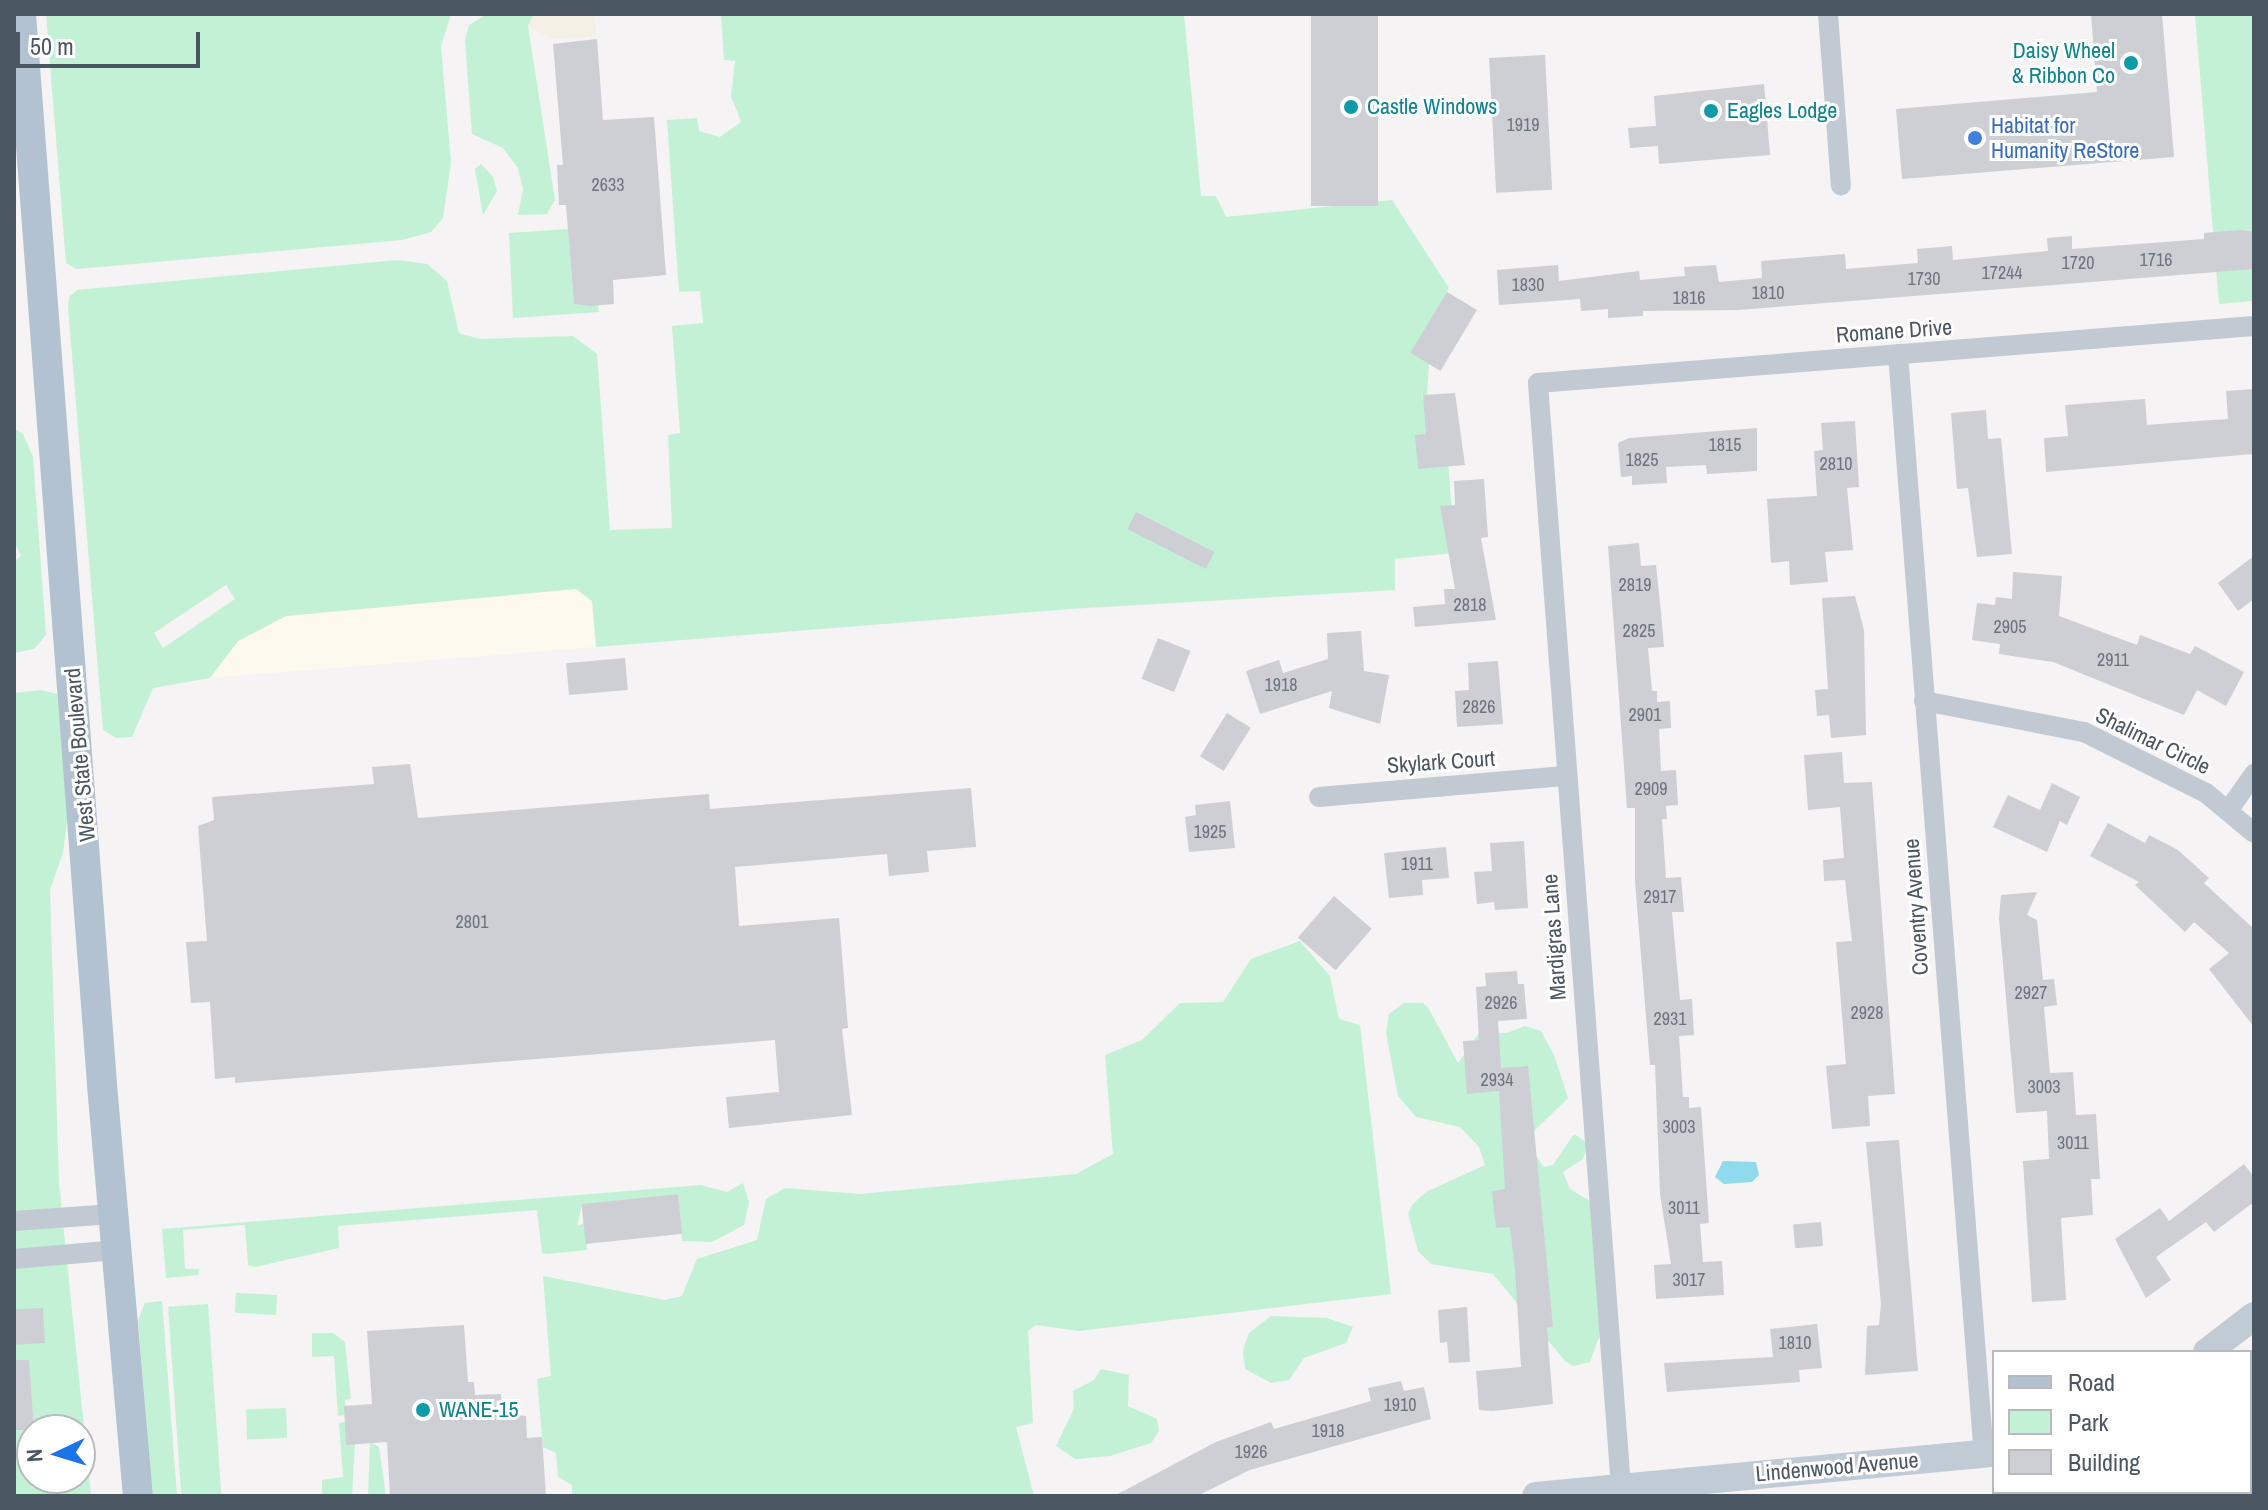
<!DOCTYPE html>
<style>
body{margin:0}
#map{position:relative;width:2268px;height:1510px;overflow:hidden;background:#f5f3f3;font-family:"Archivo Narrow",sans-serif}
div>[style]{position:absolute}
.commercial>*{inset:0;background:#fdf9ef}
.green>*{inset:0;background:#c3f1d5;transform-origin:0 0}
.sand>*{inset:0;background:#f5f0e5}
.water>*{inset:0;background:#90daee}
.building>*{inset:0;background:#cdcfd5;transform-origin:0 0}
.street>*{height:20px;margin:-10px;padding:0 10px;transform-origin:10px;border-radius:10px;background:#c1cad2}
.secondary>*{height:28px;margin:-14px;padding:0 14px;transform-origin:14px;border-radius:14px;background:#c1cbd6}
.primary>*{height:30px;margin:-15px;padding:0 15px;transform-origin:15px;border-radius:15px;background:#b3c2d1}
.dots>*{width:22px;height:22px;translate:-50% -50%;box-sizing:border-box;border:4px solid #fff;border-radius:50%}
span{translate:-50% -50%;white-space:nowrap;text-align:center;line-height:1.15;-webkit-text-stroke:6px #fff;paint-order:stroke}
.number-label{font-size:18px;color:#6b747e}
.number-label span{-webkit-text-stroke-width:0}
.culture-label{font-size:22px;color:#0d838f}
.right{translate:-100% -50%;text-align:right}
.left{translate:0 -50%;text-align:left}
.shop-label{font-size:22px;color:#366cbe}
.street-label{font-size:22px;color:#4a5661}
.frame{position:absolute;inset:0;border:16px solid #4a5661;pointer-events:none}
.legend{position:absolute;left:1992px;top:1350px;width:260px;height:144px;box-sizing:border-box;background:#fff;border:2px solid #b7bbc0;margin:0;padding:10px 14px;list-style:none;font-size:24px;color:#4a5661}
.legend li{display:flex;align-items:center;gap:16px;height:40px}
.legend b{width:40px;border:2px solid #b7bbc0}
.north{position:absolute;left:16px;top:1414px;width:80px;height:80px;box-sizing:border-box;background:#fff;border:2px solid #b7bbc0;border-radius:50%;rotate:266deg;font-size:22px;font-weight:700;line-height:32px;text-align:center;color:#4a5661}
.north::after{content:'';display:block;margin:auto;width:28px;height:36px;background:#1a73e8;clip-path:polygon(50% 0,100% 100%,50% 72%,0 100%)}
.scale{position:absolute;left:16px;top:32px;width:184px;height:36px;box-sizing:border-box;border:4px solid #4a5661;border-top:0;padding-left:10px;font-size:24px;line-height:28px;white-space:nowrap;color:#4a5661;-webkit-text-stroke:6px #fff;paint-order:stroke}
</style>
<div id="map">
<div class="commercial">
<i style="clip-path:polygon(576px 589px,592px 601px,596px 647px,210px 678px,238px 641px,286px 616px)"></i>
</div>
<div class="green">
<i style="clip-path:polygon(46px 14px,451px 14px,441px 46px,451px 163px,443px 218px,431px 232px,402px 240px,77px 269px,66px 263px)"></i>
<i style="clip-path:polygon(487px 14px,534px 14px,528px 26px,555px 200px,547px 214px,518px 215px,523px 189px,518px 168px,503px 148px,472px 134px,465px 40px,469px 25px)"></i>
<i style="clip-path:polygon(evenodd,1184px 14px,1201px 196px,1216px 196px,1226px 217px,1392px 200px,1449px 288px,1414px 353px,1429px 363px,1427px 395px,1422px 396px,1448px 462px,1455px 553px,1395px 559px,1395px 590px,1070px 609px,596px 647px,592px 601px,576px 589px,286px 616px,238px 641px,210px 678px,153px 688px,132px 737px,116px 738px,103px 730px,68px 307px,69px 297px,77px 290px,398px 260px,427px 264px,447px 281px,459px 333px,480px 339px,573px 336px,597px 354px,610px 530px,672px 528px,668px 435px,680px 433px,672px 326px,703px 323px,700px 291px,679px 292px,667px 120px,697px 118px,699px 131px,720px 137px,741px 122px,731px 96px,735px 61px,724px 60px,721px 15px,1184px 14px,226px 585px,235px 599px,163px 648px,154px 633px,226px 585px)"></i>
<i style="clip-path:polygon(2195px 14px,2254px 14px,2254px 301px,2219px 304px)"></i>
<i style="clip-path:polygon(481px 164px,493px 177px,497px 191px,483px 215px,475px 169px)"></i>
<i style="clip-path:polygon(568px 229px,574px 304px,598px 305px,599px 312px,513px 318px,509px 233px)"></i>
<i style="clip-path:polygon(14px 428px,23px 434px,33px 457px,46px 635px,34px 649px,14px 653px,14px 562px,21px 556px,14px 542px)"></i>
<i style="clip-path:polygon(evenodd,41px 690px,57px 694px,68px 813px,63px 853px,50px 890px,59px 1183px,91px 1496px,14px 1496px,14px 693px,41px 690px,32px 1430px,80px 1430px,80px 1478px,32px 1478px,32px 1430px)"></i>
<i style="clip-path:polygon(1300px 941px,1330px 976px,1339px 1019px,1360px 1025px,1391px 1294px,1079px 1331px,1036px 1325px,1028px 1331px,1033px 1423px,1016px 1427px,1034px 1496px,572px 1496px,572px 1485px,558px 1477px,556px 1453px,543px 1447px,537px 1379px,551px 1376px,543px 1276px,665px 1300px,682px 1296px,697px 1259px,757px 1240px,766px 1199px,785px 1188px,860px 1194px,1076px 1174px,1113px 1154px,1105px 1055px,1142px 1040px,1180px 1003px,1223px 1002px,1251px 959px)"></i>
<i style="clip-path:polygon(1404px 1003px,1423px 1003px,1429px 1009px,1458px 1063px,1479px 1033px,1507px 1033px,1525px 1026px,1541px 1031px,1554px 1055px,1568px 1098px,1530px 1135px,1533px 1152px,1544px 1167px,1553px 1165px,1574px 1134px,1588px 1143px,1583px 1159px,1563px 1172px,1570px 1189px,1593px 1203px,1603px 1326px,1590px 1362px,1573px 1366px,1565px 1361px,1493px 1274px,1431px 1264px,1418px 1251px,1408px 1214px,1412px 1205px,1426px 1192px,1485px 1165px,1479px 1147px,1460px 1127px,1416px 1117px,1398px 1096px,1386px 1033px,1389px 1014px)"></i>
<i style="clip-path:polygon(743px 1183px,749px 1202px,744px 1225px,712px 1242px,682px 1241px,678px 1194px,582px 1205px,577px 1226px,584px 1223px,587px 1250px,547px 1254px,542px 1253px,537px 1210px,338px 1226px,339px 1248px,255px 1267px,248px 1265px,245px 1225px,183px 1230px,185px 1269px,199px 1269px,198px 1275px,166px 1278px,162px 1229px,701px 1185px,727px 1192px)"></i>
<i style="left:277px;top:1295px;width:20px;height:41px;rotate:93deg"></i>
<i style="clip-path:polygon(162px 1301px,177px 1496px,153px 1496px,138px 1320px,145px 1303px)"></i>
<i style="left:208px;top:1304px;width:193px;height:40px;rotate:86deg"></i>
<i style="clip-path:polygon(1271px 1316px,1327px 1318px,1353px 1327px,1346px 1343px,1304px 1358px,1289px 1380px,1271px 1383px,1245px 1369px,1243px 1350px,1249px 1333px)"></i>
<i style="clip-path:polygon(312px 1333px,333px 1333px,345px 1342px,351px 1399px,345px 1400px,346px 1415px,338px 1416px,334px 1356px,312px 1357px)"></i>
<i style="clip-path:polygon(1101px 1369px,1129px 1375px,1128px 1406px,1157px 1419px,1159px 1431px,1151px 1443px,1110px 1456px,1075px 1459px,1056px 1446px,1074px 1409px,1073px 1391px,1094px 1380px)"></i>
<i style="left:286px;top:1408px;width:30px;height:40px;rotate:88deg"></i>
<i style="clip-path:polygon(346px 1422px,355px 1442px,352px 1496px,322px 1496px,322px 1480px,343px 1477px,339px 1423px)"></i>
<i style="clip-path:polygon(370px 1442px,379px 1447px,386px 1496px,368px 1496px)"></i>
</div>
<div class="sand">
<i style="clip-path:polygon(546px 14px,595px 14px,596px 36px,552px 39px,528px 26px,532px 17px)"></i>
</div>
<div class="water">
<i style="clip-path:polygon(1723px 1161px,1756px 1162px,1759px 1175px,1752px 1182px,1724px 1184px,1715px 1177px)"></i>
</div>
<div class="building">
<i style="left:1311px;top:14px;width:67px;height:192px"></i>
<i style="clip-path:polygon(2091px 14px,2162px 14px,2174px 157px,1902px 179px,1896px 109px,2097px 92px)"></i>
<i style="clip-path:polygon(597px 39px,603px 120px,654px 117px,666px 275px,613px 280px,614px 304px,590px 306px,574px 304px,566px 205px,559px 205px,557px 165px,563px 165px,553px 44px)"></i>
<i style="left:1545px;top:55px;width:135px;height:56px;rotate:87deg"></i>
<i style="clip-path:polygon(1764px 84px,1770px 155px,1659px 164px,1658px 146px,1630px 148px,1628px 128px,1656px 126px,1654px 96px)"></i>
<i style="clip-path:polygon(2241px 230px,2254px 232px,2254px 269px,1738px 310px,1643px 311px,1643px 316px,1608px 318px,1608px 309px,1581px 311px,1580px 299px,1499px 305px,1497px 270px,1558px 265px,1559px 281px,1639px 271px,1640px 280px,1685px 276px,1684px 267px,1716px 265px,1719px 282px,1762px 278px,1761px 261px,1845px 254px,1846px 269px,1918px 263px,1917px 249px,1952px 246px,1953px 260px,2048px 251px,2047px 238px,2072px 236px,2072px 249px,2204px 239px,2204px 233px)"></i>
<i style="left:1447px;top:292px;width:35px;height:71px;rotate:31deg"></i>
<i style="clip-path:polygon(2254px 389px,2253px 454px,2046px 472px,2044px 438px,2068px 436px,2065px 405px,2145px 399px,2147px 425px,2197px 421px,2228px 419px,2226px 391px)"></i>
<i style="clip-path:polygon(1455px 393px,1465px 465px,1418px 469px,1415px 435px,1426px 434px,1423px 395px)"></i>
<i style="clip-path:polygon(1986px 410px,1988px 439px,2001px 438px,2012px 554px,1977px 557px,1968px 488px,1957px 489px,1951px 413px)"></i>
<i style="clip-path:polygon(1855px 421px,1859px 487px,1847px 488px,1853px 550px,1825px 552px,1828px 582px,1790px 585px,1789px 561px,1771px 563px,1767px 499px,1817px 496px,1814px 451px,1823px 450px,1821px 423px)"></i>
<i style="clip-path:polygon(1757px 428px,1757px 471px,1707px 474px,1706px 465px,1666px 467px,1667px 483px,1632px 485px,1632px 476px,1621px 477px,1618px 443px,1629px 438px)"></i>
<i style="clip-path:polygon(1484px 479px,1488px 537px,1481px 538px,1496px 620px,1415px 627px,1413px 607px,1445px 604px,1444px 589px,1455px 589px,1440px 506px,1455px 505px,1454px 481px)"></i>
<i style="left:1136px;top:512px;width:88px;height:19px;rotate:27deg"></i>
<i style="clip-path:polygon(1639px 543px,1641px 566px,1656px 565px,1661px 612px,1664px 647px,1648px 648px,1652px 691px,1657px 691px,1657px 702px,1670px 701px,1671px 728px,1659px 729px,1661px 771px,1676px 770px,1678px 805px,1666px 806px,1667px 819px,1662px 819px,1666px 878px,1681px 877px,1684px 912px,1672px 912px,1680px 1000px,1692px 999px,1694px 1035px,1679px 1036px,1683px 1097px,1689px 1097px,1689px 1108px,1701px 1107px,1709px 1223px,1700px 1224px,1703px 1262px,1722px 1261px,1724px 1295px,1656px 1299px,1654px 1265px,1671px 1264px,1660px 1194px,1655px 1065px,1650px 1065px,1635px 882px,1635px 808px,1627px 808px,1608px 546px)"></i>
<i style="clip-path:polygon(2254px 556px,2254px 599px,2238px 611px,2218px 583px)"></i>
<i style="clip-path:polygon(2013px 572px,2062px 576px,2059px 616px,2137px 645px,2140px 635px,2190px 654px,2195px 646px,2244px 672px,2226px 706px,2197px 690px,2184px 715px,2053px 662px,1999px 654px,2000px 644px,1972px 640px,1977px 603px,1995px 605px,1996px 597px,2012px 599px)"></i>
<i style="clip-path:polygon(1855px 596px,1864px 630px,1866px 735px,1831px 738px,1829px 715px,1817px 716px,1815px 690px,1828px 689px,1822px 598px)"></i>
<i style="clip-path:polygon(1361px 631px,1364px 671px,1389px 675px,1380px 724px,1329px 708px,1332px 691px,1260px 714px,1246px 671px,1279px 660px,1283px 673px,1328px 659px,1327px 633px)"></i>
<i style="left:1158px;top:638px;width:35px;height:44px;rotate:22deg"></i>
<i style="left:625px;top:658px;width:32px;height:59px;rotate:85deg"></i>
<i style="clip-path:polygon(1498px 661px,1503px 724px,1457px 727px,1455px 691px,1469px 690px,1468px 663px)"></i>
<i style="left:1227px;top:713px;width:28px;height:51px;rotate:32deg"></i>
<i style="clip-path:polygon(1842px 752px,1844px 783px,1872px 782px,1895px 1094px,1868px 1096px,1870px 1126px,1832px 1129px,1826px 1066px,1846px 1064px,1836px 942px,1852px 941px,1845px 880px,1824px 881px,1823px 860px,1844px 858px,1840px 807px,1808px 810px,1804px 755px)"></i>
<i style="clip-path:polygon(410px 764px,418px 818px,709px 794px,710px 809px,971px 788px,976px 847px,927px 851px,929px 872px,889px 876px,887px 854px,735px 867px,739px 926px,839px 918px,848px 1028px,842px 1029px,852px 1115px,729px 1128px,726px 1097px,779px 1092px,775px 1040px,235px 1083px,235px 1077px,215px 1079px,210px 1002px,191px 1003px,186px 942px,207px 941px,198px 826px,214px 820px,212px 797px,374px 784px,372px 767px)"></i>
<i style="clip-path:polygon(2052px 783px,2080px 797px,2067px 825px,2060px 821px,2047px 852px,1993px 827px,2008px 795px,2040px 810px)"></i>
<i style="clip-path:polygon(1230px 801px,1235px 848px,1189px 852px,1185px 817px,1196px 815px,1195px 805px)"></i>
<i style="clip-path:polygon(2108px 823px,2145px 843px,2149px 835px,2178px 850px,2209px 878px,2204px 883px,2254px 929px,2254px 1027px,2209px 969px,2229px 953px,2194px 922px,2185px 932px,2135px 885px,2139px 882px,2090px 856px)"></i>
<i style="clip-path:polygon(1524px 841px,1528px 908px,1495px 910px,1494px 902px,1477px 904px,1474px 872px,1492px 871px,1490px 843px)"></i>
<i style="clip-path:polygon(1446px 847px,1449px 878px,1422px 880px,1423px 895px,1389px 898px,1384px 853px)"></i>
<i style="clip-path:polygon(2037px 892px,2027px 915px,2037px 920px,2043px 980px,2054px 979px,2057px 1005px,2044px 1007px,2050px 1073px,2073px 1072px,2076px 1115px,2096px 1114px,2100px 1179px,2091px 1179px,2093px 1215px,2061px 1218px,2066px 1300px,2032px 1302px,2023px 1161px,2049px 1159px,2047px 1111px,2016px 1113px,1999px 918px,2001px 895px)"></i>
<i style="left:1334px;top:896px;width:50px;height:55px;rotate:41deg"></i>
<i style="clip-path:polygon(1517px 971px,1518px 984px,1524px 984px,1527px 1019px,1498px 1021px,1501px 1068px,1528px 1066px,1553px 1327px,1547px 1328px,1553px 1404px,1493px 1411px,1479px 1410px,1476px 1371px,1521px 1367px,1515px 1270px,1510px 1227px,1496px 1228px,1492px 1191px,1505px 1189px,1499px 1091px,1467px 1094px,1463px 1041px,1479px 1040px,1476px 987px,1486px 986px,1485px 973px)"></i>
<i style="clip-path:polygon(1899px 1140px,1918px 1371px,1865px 1375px,1867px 1326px,1879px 1325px,1881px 1304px,1866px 1142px)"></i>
<i style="clip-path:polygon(2244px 1164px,2254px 1177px,2254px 1202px,2214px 1232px,2206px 1222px,2156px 1257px,2171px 1280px,2146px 1298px,2115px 1239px,2160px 1208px,2169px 1221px)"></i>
<i style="left:678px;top:1194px;width:40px;height:97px;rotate:84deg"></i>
<i style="left:1821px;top:1222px;width:24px;height:28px;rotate:85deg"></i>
<i style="clip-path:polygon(1467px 1307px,1470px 1362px,1449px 1363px,1447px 1342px,1440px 1343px,1438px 1310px)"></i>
<i style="left:43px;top:1308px;width:35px;height:29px;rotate:87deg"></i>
<i style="clip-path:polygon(1817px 1324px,1822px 1368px,1799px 1370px,1800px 1382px,1667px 1392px,1664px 1363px,1773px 1357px,1770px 1329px)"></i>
<i style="clip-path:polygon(464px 1325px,468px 1382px,474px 1382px,475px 1395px,501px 1394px,502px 1414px,526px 1416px,527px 1438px,542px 1437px,546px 1496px,390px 1496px,387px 1442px,346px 1445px,344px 1406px,372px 1404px,367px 1331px)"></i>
<i style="clip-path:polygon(14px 1360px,29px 1360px,34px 1430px,14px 1430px)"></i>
<i style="clip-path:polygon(1401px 1381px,1404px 1391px,1424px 1387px,1431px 1419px,1250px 1470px,1197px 1496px,1114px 1496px,1216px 1442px,1271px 1422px,1274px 1429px,1371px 1401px,1368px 1388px)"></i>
</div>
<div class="street">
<i style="left:1828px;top:14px;width:172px;rotate:85.7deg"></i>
<i style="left:1898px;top:354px;width:1105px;rotate:85.54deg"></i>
<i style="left:1924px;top:701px;width:163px;rotate:11deg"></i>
<i style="left:2084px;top:732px;width:136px;rotate:26.6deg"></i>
<i style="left:2206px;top:793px;width:62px;rotate:39.8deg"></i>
<i style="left:1319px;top:797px;width:248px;rotate:-4.9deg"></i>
<i style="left:2230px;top:808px;width:42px;rotate:-54.8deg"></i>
<i style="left:14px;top:1221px;width:99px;rotate:-4deg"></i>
<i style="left:14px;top:1259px;width:102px;rotate:-5deg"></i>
<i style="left:1621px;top:1487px;width:1107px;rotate:-94.3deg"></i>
<i style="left:1538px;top:383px;width:718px;rotate:-4.55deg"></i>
</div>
<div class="secondary">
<i style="left:2207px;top:1352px;width:59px;rotate:-37.5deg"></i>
<i style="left:1536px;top:1496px;width:460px;rotate:-5.4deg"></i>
</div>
<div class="primary">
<i style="left:21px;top:14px;width:1074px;rotate:85.67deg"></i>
<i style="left:102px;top:1085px;width:413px;rotate:85deg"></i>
</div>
<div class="dots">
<i style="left:2131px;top:63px;background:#0f9aa8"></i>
<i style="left:1351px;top:107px;background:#0f9aa8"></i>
<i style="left:1711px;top:111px;background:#0f9aa8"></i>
<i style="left:1975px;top:138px;background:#3f7fe0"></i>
<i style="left:423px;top:1410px;background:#0f9aa8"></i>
</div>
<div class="number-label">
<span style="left:1523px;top:125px">1919</span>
<span style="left:608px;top:185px">2633</span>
<span style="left:2156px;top:260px">1716</span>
<span style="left:2078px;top:263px">1720</span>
<span style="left:2002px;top:273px">17244</span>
<span style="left:1924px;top:279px">1730</span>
<span style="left:1528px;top:285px">1830</span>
<span style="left:1768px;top:293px">1810</span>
<span style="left:1689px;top:298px">1816</span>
<span style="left:1725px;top:445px">1815</span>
<span style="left:1642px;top:460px">1825</span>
<span style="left:1836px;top:464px">2810</span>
<span style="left:1635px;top:585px">2819</span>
<span style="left:1470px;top:605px">2818</span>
<span style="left:2010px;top:627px">2905</span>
<span style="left:1639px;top:631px">2825</span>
<span style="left:2113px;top:660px">2911</span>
<span style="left:1281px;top:685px">1918</span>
<span style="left:1479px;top:707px">2826</span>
<span style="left:1645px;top:715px">2901</span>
<span style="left:1651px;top:789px">2909</span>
<span style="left:1210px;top:832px">1925</span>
<span style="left:1417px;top:864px">1911</span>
<span style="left:1660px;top:897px">2917</span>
<span style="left:472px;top:922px">2801</span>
<span style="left:2031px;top:993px">2927</span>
<span style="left:1501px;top:1003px">2926</span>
<span style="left:1867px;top:1013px">2928</span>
<span style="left:1670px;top:1019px">2931</span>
<span style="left:1497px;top:1080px">2934</span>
<span style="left:2044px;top:1087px">3003</span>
<span style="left:1679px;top:1127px">3003</span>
<span style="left:2073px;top:1143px">3011</span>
<span style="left:1684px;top:1208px">3011</span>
<span style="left:1689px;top:1280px">3017</span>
<span style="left:1795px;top:1343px">1810</span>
<span style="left:1400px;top:1405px">1910</span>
<span style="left:1328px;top:1431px">1918</span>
<span style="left:1251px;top:1452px">1926</span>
</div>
<div class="culture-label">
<span class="right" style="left:2115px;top:63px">Daisy Wheel<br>&amp; Ribbon Co</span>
<span class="left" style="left:1367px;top:107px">Castle Windows</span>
<span class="left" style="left:1727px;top:111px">Eagles Lodge</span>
<span class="left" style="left:439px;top:1410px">WANE-15</span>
</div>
<div class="shop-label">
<span class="left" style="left:1991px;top:138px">Habitat for<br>Humanity ReStore</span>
</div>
<div class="street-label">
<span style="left:1894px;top:331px;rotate:-4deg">Romane Drive</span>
<span style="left:2153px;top:741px;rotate:26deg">Shalimar Circle</span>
<span style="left:80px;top:755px;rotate:-95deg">West State Boulevard</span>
<span style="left:1441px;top:762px;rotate:-4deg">Skylark Court</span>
<span style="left:1916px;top:907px;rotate:-94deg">Coventry Avenue</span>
<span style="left:1554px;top:937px;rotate:-94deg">Mardigras Lane</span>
<span style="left:1837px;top:1467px;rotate:-5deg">Lindenwood Avenue</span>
</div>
<div class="frame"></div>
<ul class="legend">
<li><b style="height:10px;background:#b3c2d1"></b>Road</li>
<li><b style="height:22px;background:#c3f1d5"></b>Park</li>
<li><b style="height:22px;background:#cdcfd5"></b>Building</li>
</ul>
<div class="north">N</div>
<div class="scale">50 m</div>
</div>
